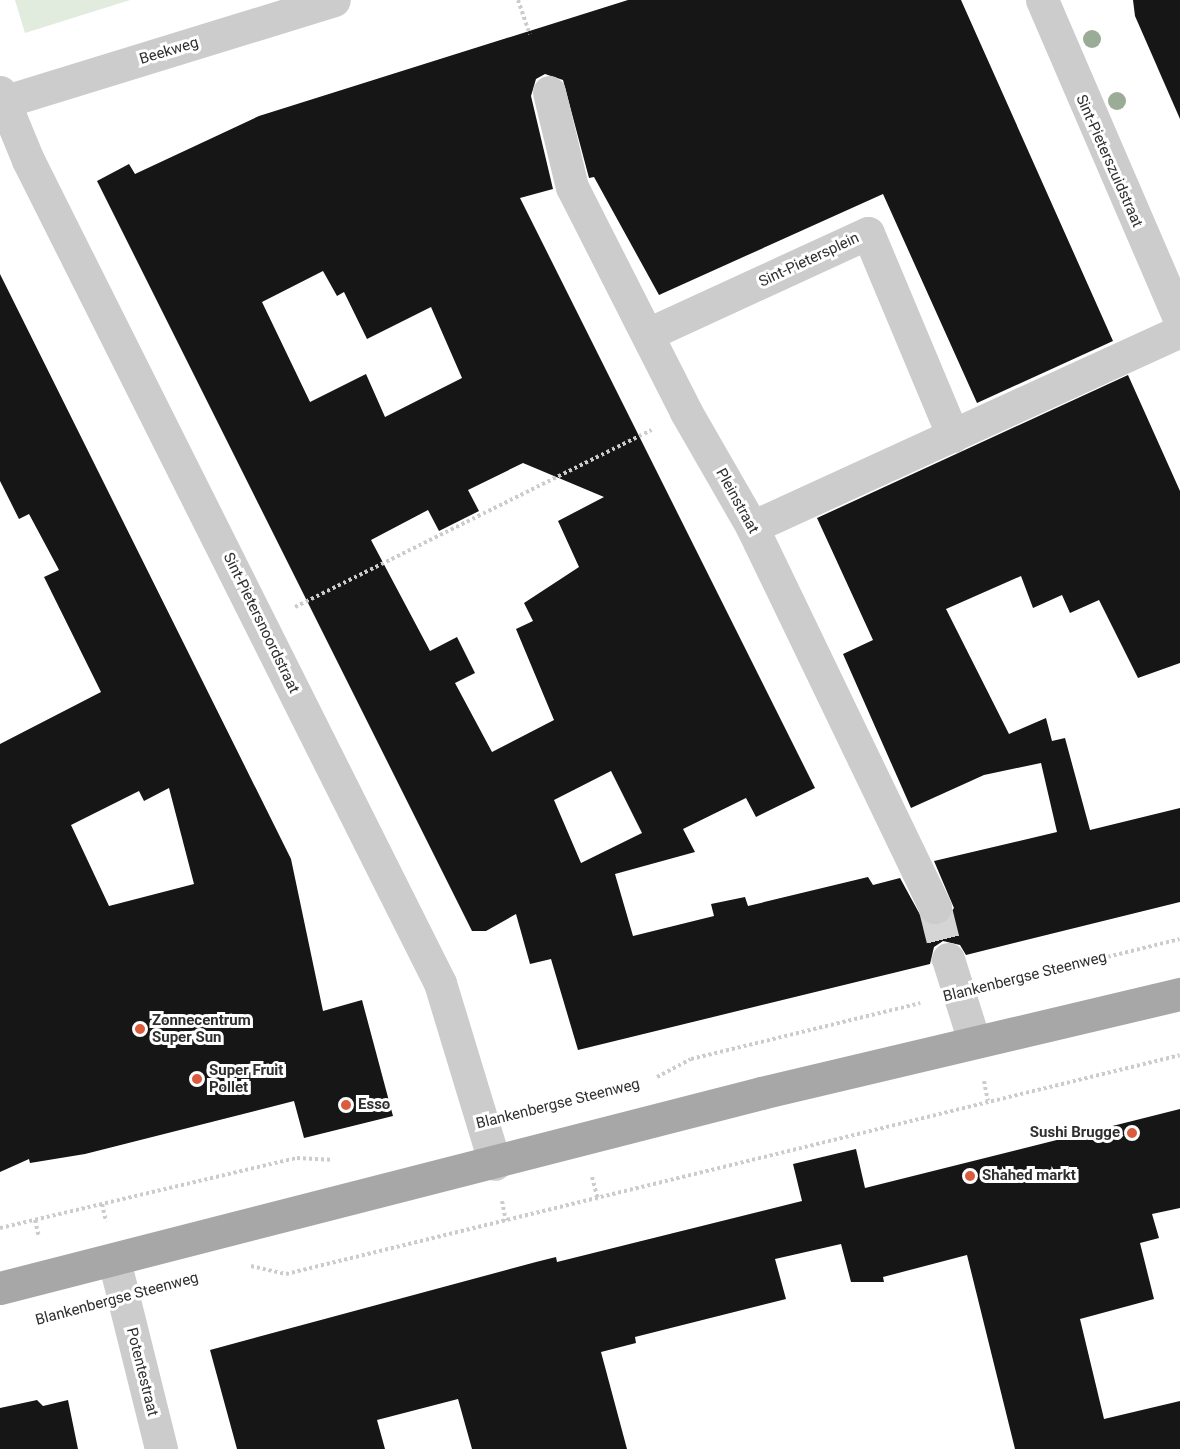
<!DOCTYPE html>
<style>
body{margin:0}
#map{position:relative;width:1180px;height:1449px;overflow:hidden;background:#fff;font-family:Roboto,sans-serif}
div>[style]{position:absolute}
.green>*{inset:0;background:#e1ebde}
.building>*{inset:0;background:#161616}
.minor-tunnel>*{height:33px;margin-top:-16.5px;transform-origin:0;background:repeating-linear-gradient(90deg,#d5d5d5 0 33px,transparent 0 49px)}
.path>*{height:4px;margin-top:-2px;transform-origin:0;background:repeating-linear-gradient(90deg,#ccc 0 3px,transparent 0 6px)}
.minor>*{height:33px;margin:-16.5px;padding:0 16.5px;transform-origin:16.5px;border-radius:16.5px;background:#ccc}
.major>*{height:33px;margin:-16.5px;padding:0 16.5px;transform-origin:16.5px;border-radius:16.5px;background:#a7a7a7}
.trees>*{width:18px;height:18px;margin:-9px;border-radius:50%;background:#9aac95}
.dots>*{width:16px;height:16px;translate:-50% -50%;box-sizing:border-box;border:3px solid #fff;border-radius:50%}
span{translate:-50% -50%;white-space:nowrap;text-align:center;line-height:1.15;-webkit-text-stroke:6px #fff;paint-order:stroke}
.street-label{font-size:15px;color:#2f2f2f}
.poi-label{font-size:15px;color:#2f2f2f;font-weight:700}
.left{translate:0 -50%;text-align:left}
.right{translate:-100% -50%;text-align:right}
</style>
<div id="map">
<div class="green">
<i style="clip-path:polygon(15px 0,130px 0,25px 33px)"></i>
</div>
<div class="building">
<i style="clip-path:polygon(evenodd,628px 0,961px 0,1113px 341px,977px 403px,883px 194px,659px 295px,594px 177px,589px 178px,563px 80px,545px 74px,536px 79px,531px 96px,553px 189px,520px 198px,815px 788px,756px 817px,746px 798px,683px 829px,695px 852px,615px 874px,633px 936px,714px 916px,711px 904px,745px 897px,748px 906px,868px 877px,873px 885px,900px 878px,924px 922px,943px 924px,954px 908px,934px 861px,1057px 832px,1041px 763px,984px 775px,911px 808px,843px 654px,873px 640px,817px 518px,1128px 375px,1180px 491px,1180px 663px,1138px 678px,1099px 600px,1070px 613px,1062px 595px,1033px 608px,1021px 576px,946px 609px,1009px 734px,1046px 718px,1052px 741px,1065px 738px,1090px 830px,1180px 808px,1180px 902px,966px 955px,960px 945px,943px 941px,934px 947px,930px 964px,578px 1050px,551px 959px,530px 964px,516px 914px,486px 931px,472px 931px,97px 181px,129px 164px,135px 174px,259px 116px,628px 0,323px 271px,337px 296px,344px 292px,367px 339px,431px 307px,462px 378px,385px 417px,366px 374px,310px 402px,262px 302px,323px 271px,628px 0,523px 463px,604px 497px,558px 521px,579px 567px,524px 603px,533px 621px,516px 629px,554px 720px,492px 752px,455px 683px,475px 673px,457px 637px,430px 651px,371px 540px,428px 510px,439px 531px,479px 511px,468px 490px,523px 463px,628px 0,611px 771px,642px 833px,581px 863px,554px 800px,611px 771px)"></i>
<i style="clip-path:polygon(1133px 0,1180px 0,1180px 119px,1135px 16px)"></i>
<i style="clip-path:polygon(evenodd,0 274px,291px 859px,323px 1011px,362px 1000px,393px 1116px,304px 1138px,294px 1101px,85px 1154px,30px 1163px,29px 1159px,0 1172px,0 744px,101px 692px,44px 577px,59px 570px,29px 514px,19px 519px,0 481px,0 274px,169px 788px,194px 884px,109px 906px,71px 825px,139px 791px,144px 801px,169px 788px)"></i>
<i style="clip-path:polygon(1180px 1109px,1180px 1208px,1152px 1214px,1159px 1238px,1140px 1243px,1154px 1299px,1080px 1319px,1104px 1419px,1180px 1401px,1180px 1449px,1015px 1449px,967px 1255px,883px 1277px,884px 1282px,851px 1282px,841px 1244px,775px 1259px,786px 1299px,635px 1337px,636px 1343px,601px 1352px,627px 1449px,472px 1449px,458px 1399px,377px 1420px,385px 1449px,237px 1449px,210px 1350px,536px 1262px,556px 1257px,557px 1262px,802px 1201px,793px 1164px,856px 1149px,865px 1188px)"></i>
<i style="clip-path:polygon(37px 1400px,43px 1406px,68px 1400px,78px 1449px,0 1449px,0 1408px)"></i>
</div>
<div class="minor-tunnel">
<i style="left:935px;top:907px;width:54px;rotate:76deg"></i>
</div>
<div class="path">
<i style="left:518px;top:0;width:36px;rotate:71deg"></i>
<i style="left:295px;top:607px;width:398px;rotate:-26.4deg"></i>
<i style="left:997px;top:984px;width:188px;rotate:-13.8deg"></i>
<i style="left:657px;top:1077px;width:38px;rotate:-28deg"></i>
<i style="left:691px;top:1059px;width:236px;rotate:-13.7deg"></i>
<i style="left:984px;top:1081px;width:20px;rotate:79deg"></i>
<i style="left:592px;top:1177px;width:24px;rotate:75deg"></i>
<i style="left:502px;top:1201px;width:20px;rotate:79deg"></i>
<i style="left:102px;top:1204px;width:18px;rotate:77deg"></i>
<i style="left:35px;top:1220px;width:17px;rotate:77deg"></i>
<i style="left:0;top:1228px;width:305px;rotate:-13.3deg"></i>
<i style="left:297px;top:1158px;width:33px;rotate:3deg"></i>
<i style="left:251px;top:1266px;width:36px;rotate:13deg"></i>
<i style="left:286px;top:1274px;width:920px;rotate:-13.76deg"></i>
</div>
<div class="minor">
<i style="left:1042px;top:0;width:348px;rotate:66.7deg"></i>
<i style="left:0;top:92px;width:74px;rotate:67.6deg"></i>
<i style="left:28px;top:160px;width:920px;rotate:63.41deg"></i>
<i style="left:440px;top:983px;width:189px;rotate:73.1deg"></i>
<i style="left:549px;top:92px;width:98px;rotate:76.4deg"></i>
<i style="left:572px;top:187px;width:252px;rotate:63.1deg"></i>
<i style="left:686px;top:412px;width:133px;rotate:60.1deg"></i>
<i style="left:752px;top:527px;width:422px;rotate:64.3deg"></i>
<i style="left:3px;top:102px;width:346px;rotate:-17.1deg"></i>
<i style="left:648px;top:334px;width:242px;rotate:-24.7deg"></i>
<i style="left:868px;top:233px;width:220px;rotate:67.3deg"></i>
<i style="left:752px;top:527px;width:471px;rotate:-24.6deg"></i>
<i style="left:948px;top:959px;width:86px;rotate:72.4deg"></i>
<i style="left:114px;top:1260px;width:195px;rotate:76deg"></i>
</div>
<div class="major">
<i style="left:0;top:1288px;width:786px;rotate:-14.37deg"></i>
<i style="left:761px;top:1093px;width:431px;rotate:-13.3deg"></i>
</div>
<div class="trees">
<i style="left:1092px;top:39px"></i>
<i style="left:1117px;top:101px"></i>
</div>
<div class="dots">
<i style="left:140px;top:1029px;background:#da5b3d"></i>
<i style="left:197px;top:1079px;background:#da5b3d"></i>
<i style="left:346px;top:1105px;background:#da5b3d"></i>
<i style="left:1132px;top:1133px;background:#da5b3d"></i>
<i style="left:970px;top:1176px;background:#da5b3d"></i>
</div>
<div class="street-label">
<span style="left:169px;top:51px;rotate:-17deg">Beekweg</span>
<span style="left:1109px;top:161px;rotate:66deg">Sint-Pieterszuidstraat</span>
<span style="left:809px;top:260px;rotate:-25deg">Sint-Pietersplein</span>
<span style="left:737px;top:501px;rotate:61deg">Pleinstraat</span>
<span style="left:261px;top:623px;rotate:64deg">Sint-Pietersnoordstraat</span>
<span style="left:1025px;top:977px;rotate:-14deg">Blankenbergse Steenweg</span>
<span style="left:558px;top:1104px;rotate:-14deg">Blankenbergse Steenweg</span>
<span style="left:117px;top:1299px;rotate:-15deg">Blankenbergse Steenweg</span>
<span style="left:142px;top:1372px;rotate:76deg">Potentestraat</span>
</div>
<div class="poi-label">
<span class="left" style="left:152px;top:1029px">Zonnecentrum<br>Super Sun</span>
<span class="left" style="left:209px;top:1079px">Super Fruit<br>Pollet</span>
<span class="left" style="left:358px;top:1105px">Esso</span>
<span class="right" style="left:1120px;top:1133px">Sushi Brugge</span>
<span class="left" style="left:982px;top:1176px">Shahed markt</span>
</div>
</div>
